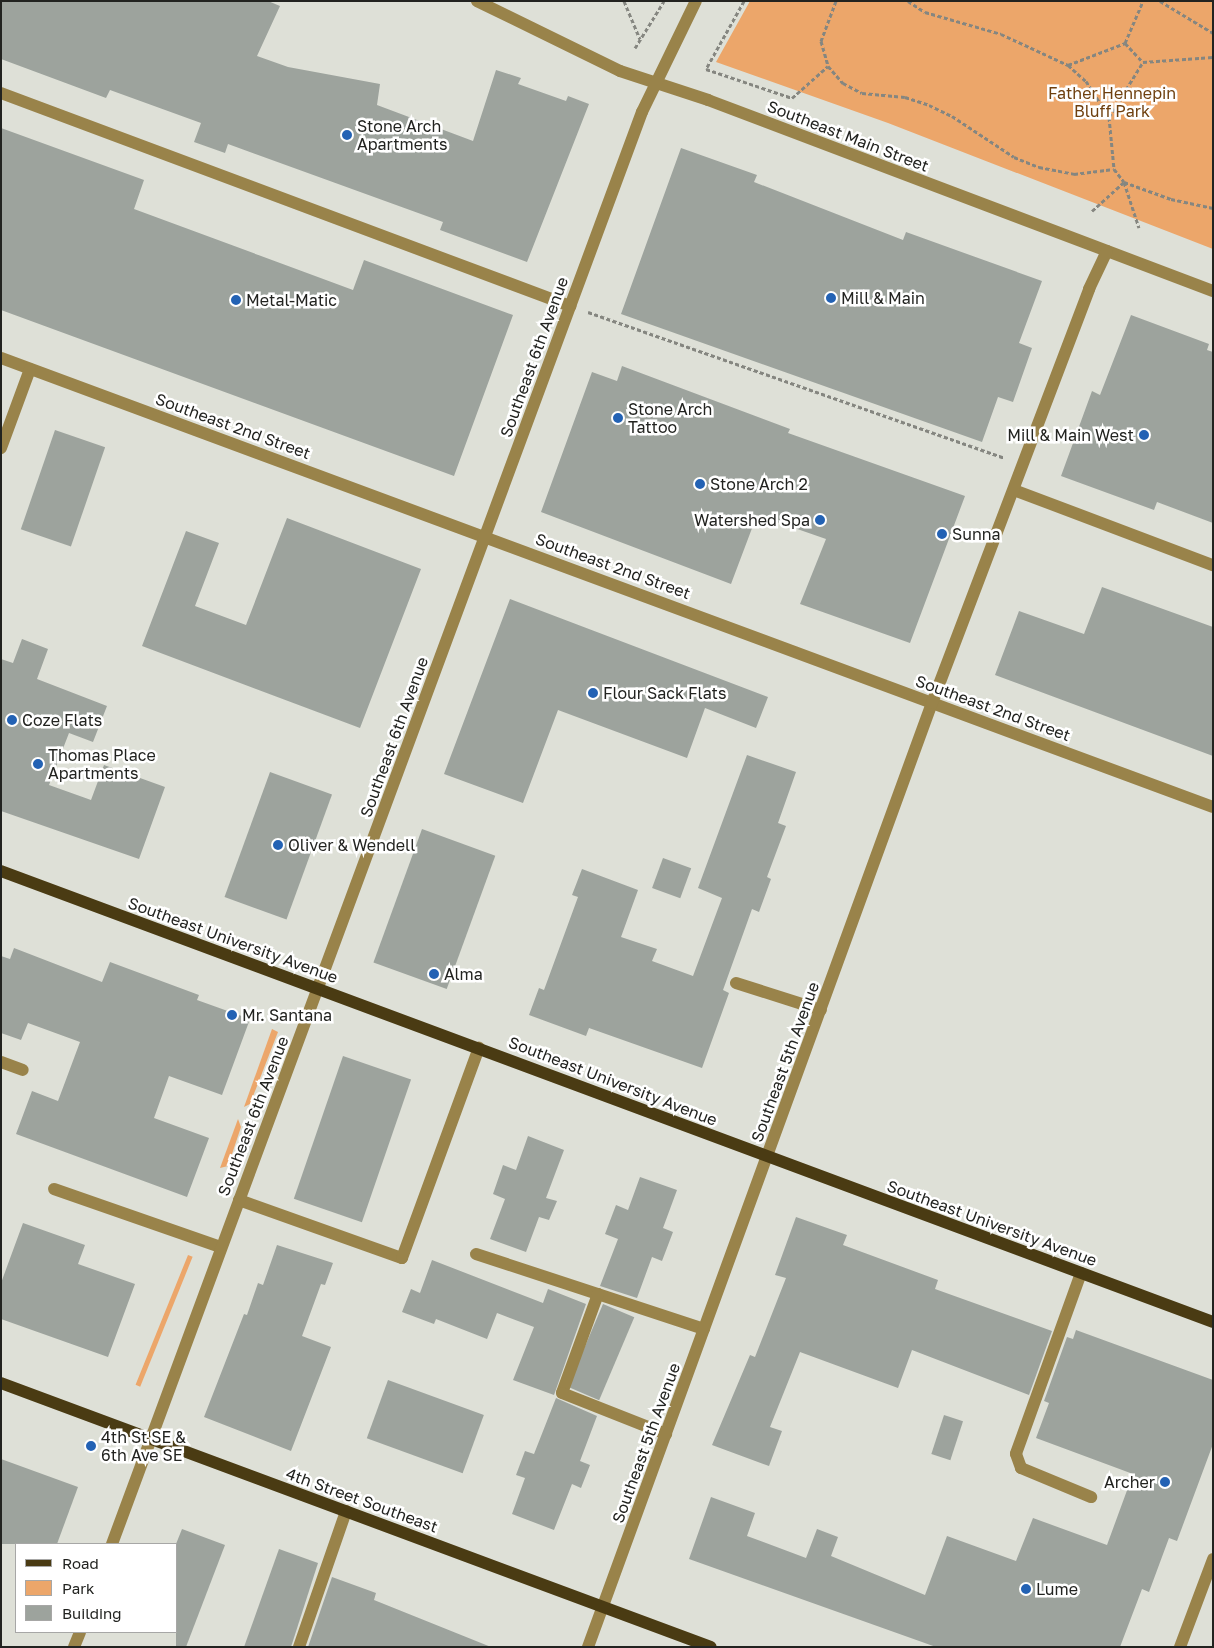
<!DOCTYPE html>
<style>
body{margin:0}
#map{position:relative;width:1214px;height:1648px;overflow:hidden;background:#dee0d7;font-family:"Golos Text",sans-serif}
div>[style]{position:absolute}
.green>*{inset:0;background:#eca66a;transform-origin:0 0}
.building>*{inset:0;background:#9da39d;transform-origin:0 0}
.path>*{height:3px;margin-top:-1.5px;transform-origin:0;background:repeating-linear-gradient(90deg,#858680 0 4px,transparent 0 6.5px)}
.minor>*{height:12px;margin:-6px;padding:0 6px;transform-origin:6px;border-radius:6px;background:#99834a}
.major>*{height:12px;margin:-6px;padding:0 6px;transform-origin:6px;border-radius:6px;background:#4a3b13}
.dots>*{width:14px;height:14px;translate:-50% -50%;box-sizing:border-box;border:2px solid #fff;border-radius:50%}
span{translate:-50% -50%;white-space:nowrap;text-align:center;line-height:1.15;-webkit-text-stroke:5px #fff;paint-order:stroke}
.park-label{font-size:16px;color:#6e3f0e}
.poi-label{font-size:16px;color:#222320}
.left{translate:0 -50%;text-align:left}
.right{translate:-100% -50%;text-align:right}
.street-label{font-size:16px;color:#222320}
.frame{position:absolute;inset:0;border:2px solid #222320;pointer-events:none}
.legend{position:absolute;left:15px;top:1543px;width:162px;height:90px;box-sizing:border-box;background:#fff;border:1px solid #a7a7a6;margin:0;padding:6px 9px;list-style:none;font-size:15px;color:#222320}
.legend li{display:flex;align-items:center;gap:10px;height:25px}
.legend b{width:25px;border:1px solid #a7a7a6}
</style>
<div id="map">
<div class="green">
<i style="clip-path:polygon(750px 1px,1213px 1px,1213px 249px,888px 123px,716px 62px)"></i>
<i style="clip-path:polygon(272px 1029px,278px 1032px,250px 1104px,244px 1107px)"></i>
<i style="clip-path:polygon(238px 1119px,241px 1127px,228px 1166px,220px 1168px)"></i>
<i style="left:188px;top:1255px;width:5px;height:140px;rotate:22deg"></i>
</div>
<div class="building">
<i style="clip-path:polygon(1px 1px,268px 1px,280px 6px,257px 56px,288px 67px,380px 84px,377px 105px,473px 141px,496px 70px,521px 78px,518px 84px,566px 101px,568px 96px,589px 104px,527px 262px,440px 230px,443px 222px,228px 144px,225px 153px,194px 142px,201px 123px,110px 90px,106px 98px,1px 59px)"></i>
<i style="clip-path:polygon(1px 128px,144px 180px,134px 209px,353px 290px,364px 260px,513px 315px,454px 476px,1px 310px)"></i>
<i style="clip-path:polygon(681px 148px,757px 175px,754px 182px,903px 240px,906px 232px,1042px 281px,1019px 343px,1032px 348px,1013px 402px,998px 397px,982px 442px,621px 314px)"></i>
<i style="clip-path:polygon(1131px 315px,1209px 344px,1207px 350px,1213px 352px,1213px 523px,1157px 502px,1154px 510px,1061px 476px,1092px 391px,1100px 395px)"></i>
<i style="clip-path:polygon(622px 366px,790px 429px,788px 433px,965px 496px,910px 643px,800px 604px,826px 539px,757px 515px,731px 584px,541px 512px,592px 372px,617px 381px)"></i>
<i style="left:55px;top:430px;width:53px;height:105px;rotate:19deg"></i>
<i style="clip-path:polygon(287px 518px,421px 569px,360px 728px,142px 646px,186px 531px,219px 543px,195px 606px,246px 625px)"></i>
<i style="clip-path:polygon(1102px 587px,1213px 627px,1213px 756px,995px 675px,1019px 611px,1084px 634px)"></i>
<i style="clip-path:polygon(510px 599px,768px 697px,756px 728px,705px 708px,687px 758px,558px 710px,523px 803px,444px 774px)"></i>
<i style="clip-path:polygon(22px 639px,48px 649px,37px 679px,107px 706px,93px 742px,69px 733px,49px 785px,91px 800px,104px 765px,165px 787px,139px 859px,1px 811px,1px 659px,13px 663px)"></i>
<i style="clip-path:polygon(747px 755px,796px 772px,778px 823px,786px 826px,767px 877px,771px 879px,759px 912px,752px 909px,723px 990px,729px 993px,702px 1068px,589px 1028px,586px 1036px,529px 1015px,539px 988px,544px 990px,578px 897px,572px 895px,582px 869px,638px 890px,621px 937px,657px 949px,652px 961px,693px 976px,722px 898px,698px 888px)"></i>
<i style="left:270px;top:772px;width:66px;height:133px;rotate:20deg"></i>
<i style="left:422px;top:829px;width:78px;height:142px;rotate:20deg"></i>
<i style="left:663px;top:858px;width:30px;height:32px;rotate:20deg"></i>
<i style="clip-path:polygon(14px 948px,102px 982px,110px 962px,199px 995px,197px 1000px,250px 1019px,222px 1095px,169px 1076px,154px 1118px,209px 1138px,187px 1197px,16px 1134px,32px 1091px,58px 1101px,80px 1042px,28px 1023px,21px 1040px,1px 1033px,1px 956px,10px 959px)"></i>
<i style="left:343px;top:1056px;width:72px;height:151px;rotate:19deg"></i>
<i style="clip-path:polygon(528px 1136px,564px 1150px,546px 1198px,557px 1201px,549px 1220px,539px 1217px,526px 1252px,490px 1239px,505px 1199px,493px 1194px,503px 1165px,516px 1170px)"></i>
<i style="clip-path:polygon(640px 1177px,677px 1190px,663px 1228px,673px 1232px,662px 1261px,652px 1257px,637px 1298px,600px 1286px,618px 1239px,605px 1234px,616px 1205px,628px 1210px)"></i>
<i style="clip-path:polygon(796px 1217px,847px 1235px,843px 1245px,938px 1280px,935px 1289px,1052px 1331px,1029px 1395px,912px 1350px,898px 1388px,800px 1352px,770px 1427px,782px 1431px,769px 1466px,712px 1445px,750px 1355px,755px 1357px,786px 1278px,775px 1275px)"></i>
<i style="clip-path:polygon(23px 1223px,85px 1245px,78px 1264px,135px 1284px,108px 1357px,1px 1319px,1px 1283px)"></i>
<i style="clip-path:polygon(277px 1245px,333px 1263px,325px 1285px,321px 1284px,302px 1336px,331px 1347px,291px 1451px,204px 1417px,244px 1314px,247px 1315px,258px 1283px,263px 1285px)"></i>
<i style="clip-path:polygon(432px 1260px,543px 1303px,548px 1289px,586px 1304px,554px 1395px,513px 1380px,534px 1327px,497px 1313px,487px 1339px,436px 1319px,434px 1324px,402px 1312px,411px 1289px,420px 1293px)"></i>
<i style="left:603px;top:1304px;width:34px;height:90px;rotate:23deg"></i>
<i style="clip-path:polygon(1076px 1330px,1213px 1380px,1213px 1444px,1177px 1541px,1169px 1538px,1149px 1592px,1142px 1589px,1120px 1647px,936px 1647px,689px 1559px,711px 1497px,755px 1513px,747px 1536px,806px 1558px,817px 1529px,838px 1537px,831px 1556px,925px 1595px,947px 1536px,1016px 1561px,1033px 1518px,1107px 1545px,1133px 1474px,1036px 1438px,1049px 1403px,1044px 1401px,1067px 1337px,1073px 1339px)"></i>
<i style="left:388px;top:1380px;width:102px;height:62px;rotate:20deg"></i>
<i style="clip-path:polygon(556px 1398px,597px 1416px,580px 1461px,590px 1465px,581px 1488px,572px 1484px,554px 1530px,512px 1514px,525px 1478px,516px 1475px,525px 1451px,534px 1454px)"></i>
<i style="left:944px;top:1415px;width:20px;height:41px;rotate:18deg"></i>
<i style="clip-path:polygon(1px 1459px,78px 1487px,57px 1544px,1px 1544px)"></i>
<i style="clip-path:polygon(182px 1529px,225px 1545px,186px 1647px,176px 1647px,176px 1544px)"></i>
<i style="clip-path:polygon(279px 1549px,318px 1563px,291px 1647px,244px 1647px)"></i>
<i style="clip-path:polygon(332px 1577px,376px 1593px,374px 1600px,491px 1647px,308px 1647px)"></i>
</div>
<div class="path">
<i style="left:624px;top:1px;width:41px;rotate:67.2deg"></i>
<i style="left:744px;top:1px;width:78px;rotate:119.2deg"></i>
<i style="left:706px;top:69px;width:91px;rotate:18.6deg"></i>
<i style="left:792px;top:98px;width:48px;rotate:-41.6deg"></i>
<i style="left:836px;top:1px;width:43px;rotate:110.6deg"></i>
<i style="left:821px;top:41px;width:26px;rotate:74deg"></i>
<i style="left:828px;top:66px;width:23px;rotate:49deg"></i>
<i style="left:843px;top:83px;width:21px;rotate:28deg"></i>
<i style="left:862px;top:93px;width:43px;rotate:5.3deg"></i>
<i style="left:905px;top:97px;width:25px;rotate:18deg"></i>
<i style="left:929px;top:105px;width:25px;rotate:26deg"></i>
<i style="left:952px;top:116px;width:74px;rotate:33.5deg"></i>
<i style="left:1014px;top:157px;width:27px;rotate:22deg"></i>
<i style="left:1039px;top:167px;width:36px;rotate:11deg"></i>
<i style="left:1074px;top:174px;width:40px;rotate:-7.1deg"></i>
<i style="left:1114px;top:169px;width:16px;rotate:52deg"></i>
<i style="left:1124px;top:182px;width:50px;rotate:19.9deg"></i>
<i style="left:1171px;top:199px;width:43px;rotate:12.1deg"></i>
<i style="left:908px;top:1px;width:20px;rotate:33deg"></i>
<i style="left:925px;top:12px;width:79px;rotate:16.1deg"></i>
<i style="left:1001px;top:34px;width:74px;rotate:24.8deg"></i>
<i style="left:1068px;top:65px;width:24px;rotate:42deg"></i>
<i style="left:1086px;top:81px;width:43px;rotate:57.4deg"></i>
<i style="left:1109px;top:117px;width:52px;rotate:84.5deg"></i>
<i style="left:1160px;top:1px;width:62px;rotate:31.1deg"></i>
<i style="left:1125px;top:43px;width:26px;rotate:47deg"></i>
<i style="left:635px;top:48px;width:55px;rotate:-58.3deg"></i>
<i style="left:1068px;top:65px;width:61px;rotate:-21.1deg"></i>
<i style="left:1125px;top:43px;width:46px;rotate:-66.8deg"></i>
<i style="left:1109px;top:117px;width:65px;rotate:-58.3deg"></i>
<i style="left:1143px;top:62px;width:70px;rotate:-4.1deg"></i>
<i style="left:1092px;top:211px;width:43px;rotate:-42.2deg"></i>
<i style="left:1124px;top:182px;width:48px;rotate:71.9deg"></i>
<i style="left:588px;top:312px;width:441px;rotate:19.3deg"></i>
</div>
<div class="minor">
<i style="left:477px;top:1px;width:159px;rotate:26.1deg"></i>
<i style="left:620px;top:71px;width:93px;rotate:18.2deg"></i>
<i style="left:708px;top:100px;width:540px;rotate:20.72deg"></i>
<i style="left:1px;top:93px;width:608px;rotate:20.52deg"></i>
<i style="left:1px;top:358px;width:1292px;rotate:20.33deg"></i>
<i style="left:1px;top:448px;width:84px;rotate:-69.8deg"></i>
<i style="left:1014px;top:490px;width:213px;rotate:20.7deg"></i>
<i style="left:736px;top:983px;width:89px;rotate:17.6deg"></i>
<i style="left:1px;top:1062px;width:23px;rotate:20deg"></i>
<i style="left:54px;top:1189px;width:177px;rotate:19.2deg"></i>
<i style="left:239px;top:1200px;width:173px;rotate:19.6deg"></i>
<i style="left:402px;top:1258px;width:224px;rotate:-69.9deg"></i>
<i style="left:476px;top:1254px;width:240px;rotate:18.2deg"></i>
<i style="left:1081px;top:1273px;width:192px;rotate:109.8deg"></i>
<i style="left:1016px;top:1454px;width:15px;rotate:70deg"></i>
<i style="left:1021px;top:1468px;width:76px;rotate:22.5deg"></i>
<i style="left:598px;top:1294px;width:105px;rotate:110deg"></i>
<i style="left:562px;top:1393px;width:112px;rotate:21.5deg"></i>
<i style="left:112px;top:1544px;width:1527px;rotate:-69.69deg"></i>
<i style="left:642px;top:112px;width:123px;rotate:-64.1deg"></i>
<i style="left:74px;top:1647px;width:16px;rotate:-68deg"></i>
<i style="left:299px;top:1647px;width:144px;rotate:-70.9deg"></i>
<i style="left:588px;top:1647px;width:1005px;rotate:-69.98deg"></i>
<i style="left:932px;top:703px;width:443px;rotate:-69.2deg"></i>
<i style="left:1089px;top:289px;width:42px;rotate:-64.7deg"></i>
<i style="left:1180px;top:1647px;width:94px;rotate:-69.4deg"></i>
</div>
<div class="major">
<i style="left:1px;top:871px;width:1293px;rotate:20.41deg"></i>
<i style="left:1px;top:1383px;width:757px;rotate:20.4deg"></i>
</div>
<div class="dots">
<i style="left:347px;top:135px;background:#2362b4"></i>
<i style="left:831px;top:298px;background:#2362b4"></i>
<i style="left:236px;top:300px;background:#2362b4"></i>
<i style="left:618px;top:418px;background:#2362b4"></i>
<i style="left:1144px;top:435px;background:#2362b4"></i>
<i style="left:700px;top:484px;background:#2362b4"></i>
<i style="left:820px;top:520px;background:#2362b4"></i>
<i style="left:942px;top:534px;background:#2362b4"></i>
<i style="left:593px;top:693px;background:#2362b4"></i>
<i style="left:12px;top:720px;background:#2362b4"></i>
<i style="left:38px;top:764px;background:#2362b4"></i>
<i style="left:278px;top:845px;background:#2362b4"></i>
<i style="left:434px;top:974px;background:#2362b4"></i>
<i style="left:232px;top:1015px;background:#2362b4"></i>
<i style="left:91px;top:1446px;background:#2362b4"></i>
<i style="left:1165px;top:1482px;background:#2362b4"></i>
<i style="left:1026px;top:1589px;background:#2362b4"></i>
</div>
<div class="park-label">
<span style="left:1112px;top:102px">Father Hennepin<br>Bluff Park</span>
</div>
<div class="poi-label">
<span class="left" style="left:357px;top:135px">Stone Arch<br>Apartments</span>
<span class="left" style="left:841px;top:298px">Mill &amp; Main</span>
<span class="left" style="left:246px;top:300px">Metal-Matic</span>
<span class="left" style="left:628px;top:418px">Stone Arch<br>Tattoo</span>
<span class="right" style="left:1134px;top:435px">Mill &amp; Main West</span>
<span class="left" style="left:710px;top:484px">Stone Arch 2</span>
<span class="right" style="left:810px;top:520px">Watershed Spa</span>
<span class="left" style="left:952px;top:534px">Sunna</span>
<span class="left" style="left:603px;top:693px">Flour Sack Flats</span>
<span class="left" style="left:22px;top:720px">Coze Flats</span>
<span class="left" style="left:48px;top:764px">Thomas Place<br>Apartments</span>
<span class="left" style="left:288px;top:845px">Oliver &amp; Wendell</span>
<span class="left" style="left:444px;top:974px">Alma</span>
<span class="left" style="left:242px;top:1015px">Mr. Santana</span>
<span class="left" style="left:101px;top:1446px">4th St SE &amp;<br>6th Ave SE</span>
<span class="right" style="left:1155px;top:1482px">Archer</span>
<span class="left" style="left:1036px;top:1589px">Lume</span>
</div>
<div class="street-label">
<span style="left:848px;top:136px;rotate:21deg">Southeast Main Street</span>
<span style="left:534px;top:357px;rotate:-70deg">Southeast 6th Avenue</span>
<span style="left:233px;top:426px;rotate:20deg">Southeast 2nd Street</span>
<span style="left:613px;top:566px;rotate:20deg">Southeast 2nd Street</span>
<span style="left:993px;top:708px;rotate:20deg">Southeast 2nd Street</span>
<span style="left:394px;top:737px;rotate:-70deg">Southeast 6th Avenue</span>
<span style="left:233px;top:940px;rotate:20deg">Southeast University Avenue</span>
<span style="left:785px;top:1062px;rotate:-70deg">Southeast 5th Avenue</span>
<span style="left:613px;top:1081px;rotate:21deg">Southeast University Avenue</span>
<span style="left:253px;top:1116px;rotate:-69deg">Southeast 6th Avenue</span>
<span style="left:992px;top:1223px;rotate:20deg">Southeast University Avenue</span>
<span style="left:646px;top:1443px;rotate:-70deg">Southeast 5th Avenue</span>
<span style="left:362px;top:1500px;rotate:20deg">4th Street Southeast</span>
</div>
<div class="frame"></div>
<ul class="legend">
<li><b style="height:6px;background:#4a3b13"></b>Road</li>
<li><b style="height:14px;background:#eca66a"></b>Park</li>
<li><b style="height:14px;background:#9da39d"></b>Building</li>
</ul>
</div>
